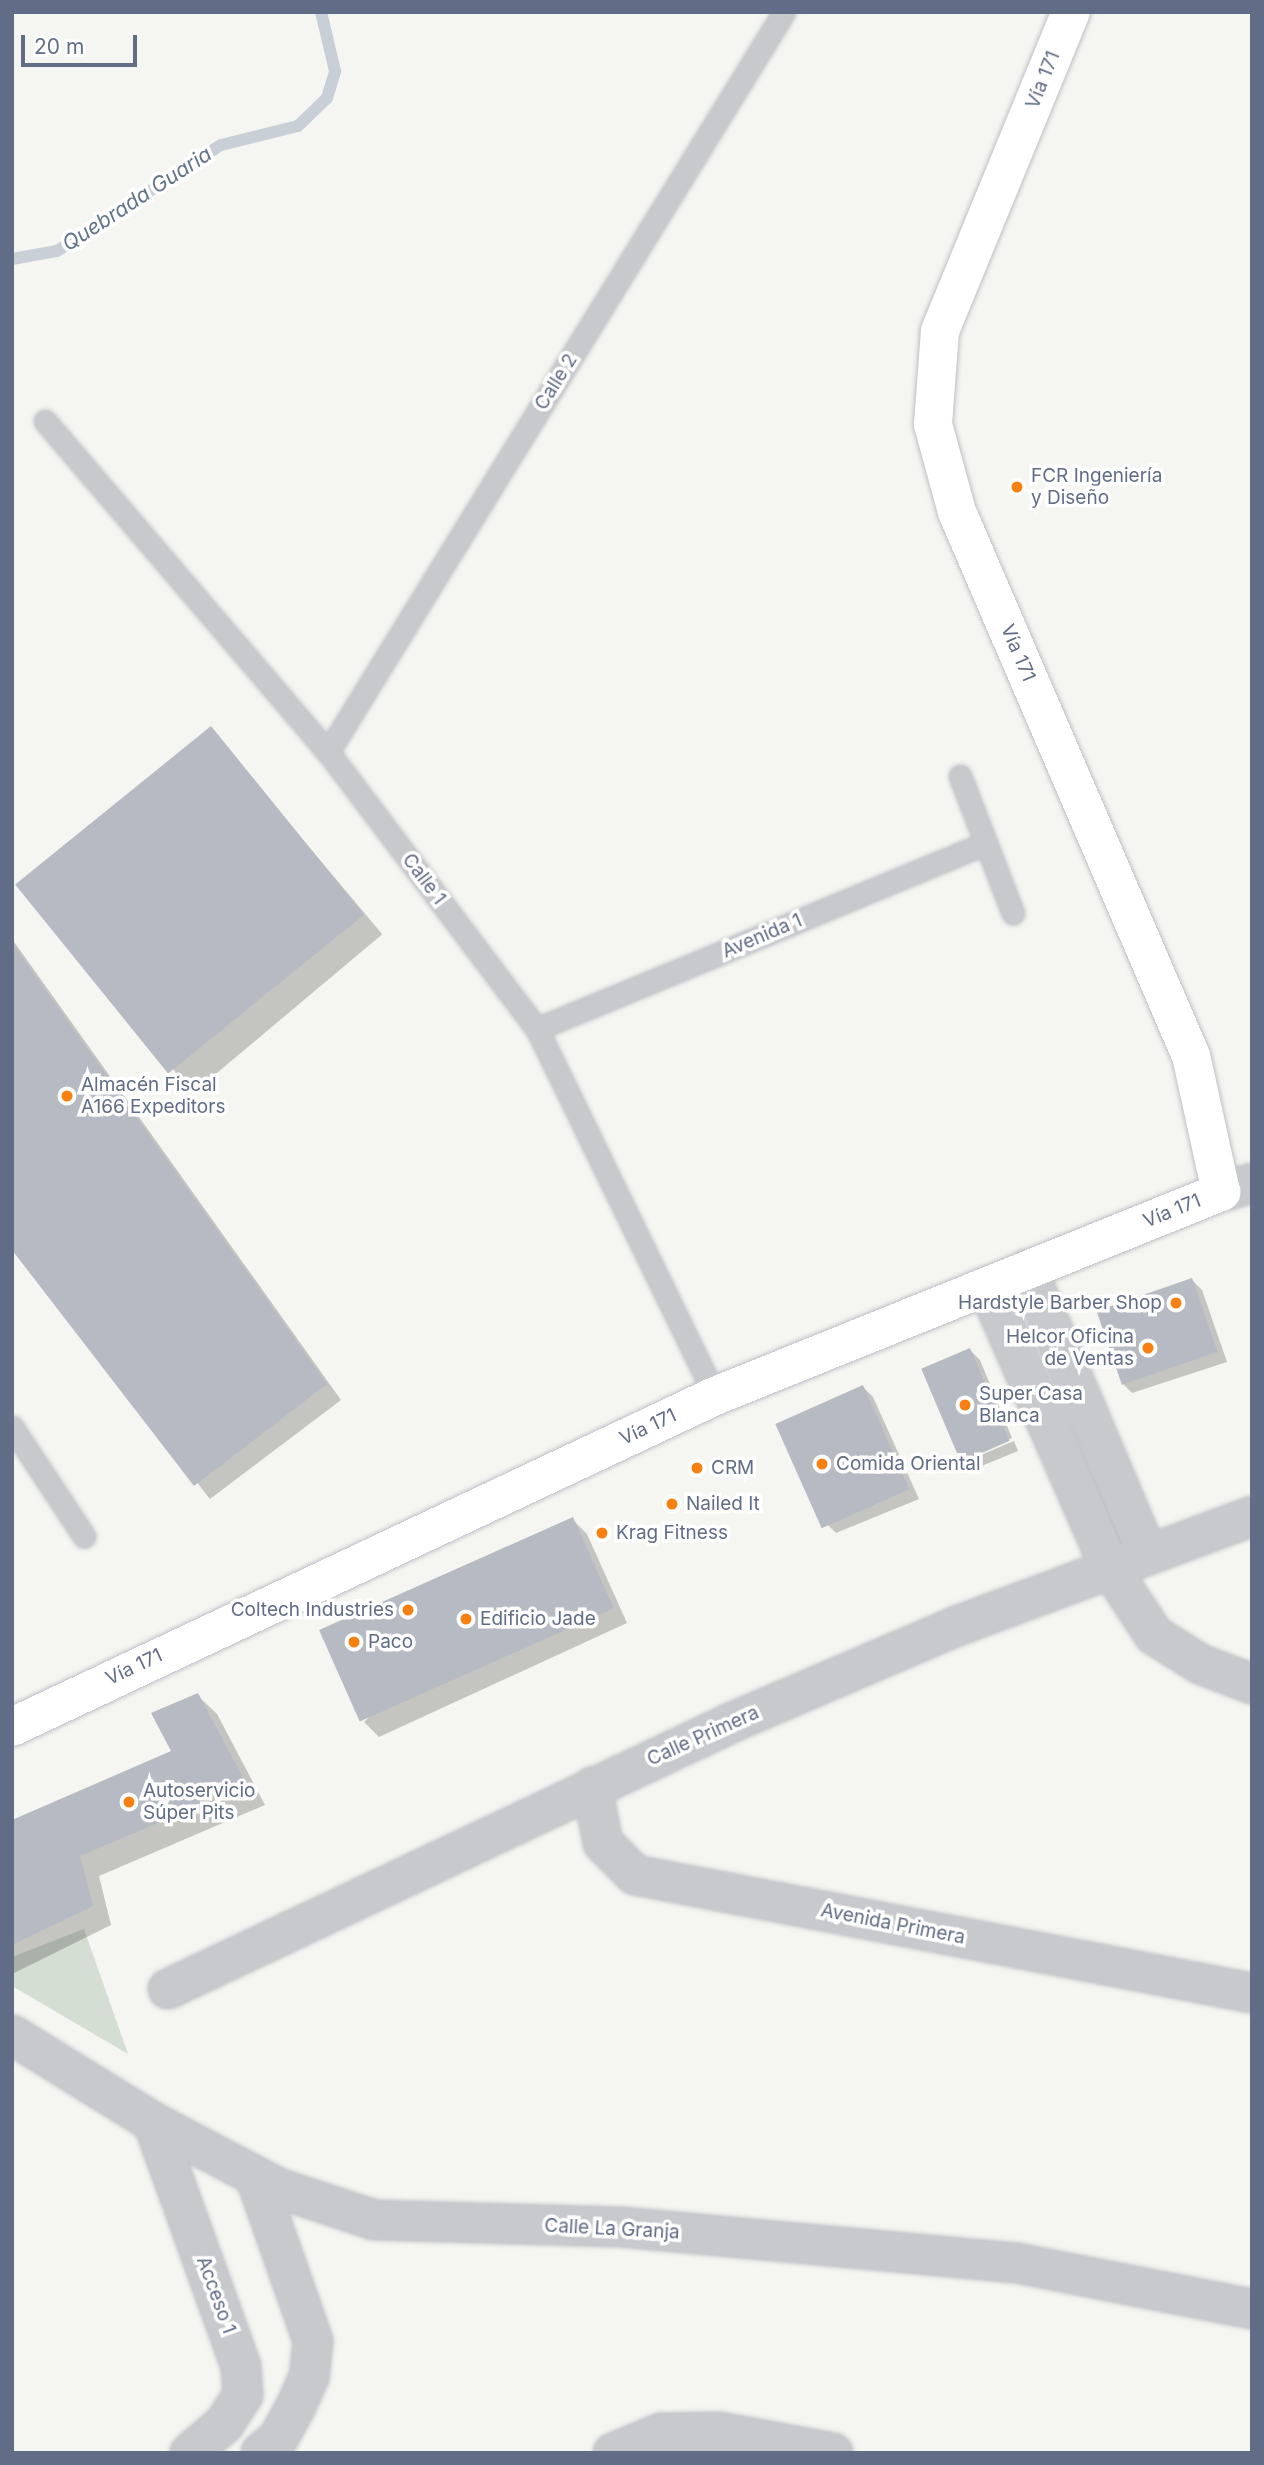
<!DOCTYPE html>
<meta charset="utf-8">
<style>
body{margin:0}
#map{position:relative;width:1264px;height:2465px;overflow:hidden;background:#f5f6f1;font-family:Inter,sans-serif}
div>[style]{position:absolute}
.green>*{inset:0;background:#d4ded2}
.shadow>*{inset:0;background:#0003;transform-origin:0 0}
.stream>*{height:12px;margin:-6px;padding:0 6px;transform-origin:6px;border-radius:6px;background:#c9cfd6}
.building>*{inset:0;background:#b6bac2;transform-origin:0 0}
.roads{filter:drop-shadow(0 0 2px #bdbfc5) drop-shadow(0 0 2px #bdbfc5)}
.service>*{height:21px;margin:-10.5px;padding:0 10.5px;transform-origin:10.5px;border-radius:10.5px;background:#c7c9cd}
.minor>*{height:38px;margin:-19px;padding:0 19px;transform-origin:19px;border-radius:19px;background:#c7c9cd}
.secondary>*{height:38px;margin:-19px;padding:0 19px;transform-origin:19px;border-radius:19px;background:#fff}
.dots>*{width:19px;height:19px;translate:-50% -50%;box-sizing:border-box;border:4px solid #fff;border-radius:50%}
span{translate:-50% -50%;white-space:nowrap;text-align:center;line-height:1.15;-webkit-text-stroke:7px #fff;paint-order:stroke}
.street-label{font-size:19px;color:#616c86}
.poi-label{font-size:19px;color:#616c86}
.left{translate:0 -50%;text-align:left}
.right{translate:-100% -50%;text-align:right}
.water-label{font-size:21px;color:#62748a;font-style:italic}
.frame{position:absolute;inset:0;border:14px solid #616c86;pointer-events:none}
.scale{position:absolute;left:21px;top:35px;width:116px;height:32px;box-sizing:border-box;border:4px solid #616c86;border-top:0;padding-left:9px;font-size:21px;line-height:24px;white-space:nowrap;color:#616c86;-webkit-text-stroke:5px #fff;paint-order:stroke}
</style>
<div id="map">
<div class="green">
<i style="clip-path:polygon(84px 1929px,128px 2054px,12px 1986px,12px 1957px)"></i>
</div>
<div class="shadow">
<i style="left:210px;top:729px;width:268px;height:247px;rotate:50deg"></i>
<i style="clip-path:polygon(12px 939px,341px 1400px,210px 1499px,12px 1247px)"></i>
<i style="clip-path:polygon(1192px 1280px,1202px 1290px,1227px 1362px,1132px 1393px,1122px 1383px)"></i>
<i style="clip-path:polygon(970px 1350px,980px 1360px,1012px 1438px,964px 1462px,1014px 1441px,1018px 1451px,972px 1470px,962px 1460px,923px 1370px)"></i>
<i style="clip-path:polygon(863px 1387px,873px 1397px,919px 1499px,836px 1533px,826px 1523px)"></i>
<i style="clip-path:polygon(572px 1519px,587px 1534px,627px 1623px,379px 1737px,364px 1722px)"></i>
<i style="clip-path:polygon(197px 1695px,217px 1714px,265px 1805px,99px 1876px,111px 1925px,12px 1974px,12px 1822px,173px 1752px)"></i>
</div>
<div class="stream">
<i style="left:12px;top:259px;width:46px;rotate:-10.1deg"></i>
<i style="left:57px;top:251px;width:195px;rotate:-32.9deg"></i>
<i style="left:221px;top:145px;width:79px;rotate:-13.9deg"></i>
<i style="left:298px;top:126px;width:40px;rotate:-44deg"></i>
<i style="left:327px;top:98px;width:28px;rotate:-73deg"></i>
<i style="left:335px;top:71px;width:61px;rotate:-103.3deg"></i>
</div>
<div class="building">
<i style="left:211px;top:726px;width:243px;height:252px;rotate:51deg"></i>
<i style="clip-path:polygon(12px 943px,327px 1384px,194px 1486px,12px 1250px)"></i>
<i style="left:1192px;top:1278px;width:78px;height:101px;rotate:71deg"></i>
<i style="left:970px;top:1348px;width:101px;height:53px;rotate:67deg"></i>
<i style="left:863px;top:1385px;width:114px;height:96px;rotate:66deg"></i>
<i style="left:573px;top:1517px;width:100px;height:278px;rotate:66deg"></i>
<i style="clip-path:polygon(198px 1693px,247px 1785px,80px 1856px,93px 1906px,12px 1945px,12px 1820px,171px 1751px,151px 1713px)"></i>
</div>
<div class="roads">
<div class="service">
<i style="left:45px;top:421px;width:435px;rotate:49.5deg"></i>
<i style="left:328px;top:752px;width:347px;rotate:53deg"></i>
<i style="left:537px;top:1029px;width:408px;rotate:64.1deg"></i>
<i style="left:328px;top:752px;width:869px;rotate:-58.36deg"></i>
<i style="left:960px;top:776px;width:147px;rotate:68.9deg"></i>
<i style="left:537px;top:1029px;width:486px;rotate:-22.5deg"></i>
<i style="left:12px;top:1427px;width:131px;rotate:56.6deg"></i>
</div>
<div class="minor">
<i style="left:1221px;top:1192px;width:32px;rotate:-16deg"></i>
<i style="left:1027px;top:1269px;width:308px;rotate:67.1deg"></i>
<i style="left:987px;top:1286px;width:308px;rotate:66.4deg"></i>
<i style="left:1110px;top:1568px;width:80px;rotate:56.7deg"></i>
<i style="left:1154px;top:1635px;width:54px;rotate:32.2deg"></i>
<i style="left:1200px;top:1664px;width:56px;rotate:21deg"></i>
<i style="left:592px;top:1787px;width:57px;rotate:78.9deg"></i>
<i style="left:603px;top:1843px;width:45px;rotate:45deg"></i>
<i style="left:635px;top:1875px;width:628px;rotate:10.83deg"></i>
<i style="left:168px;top:1989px;width:625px;rotate:-25.29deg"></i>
<i style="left:733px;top:1722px;width:244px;rotate:-23.2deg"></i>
<i style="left:957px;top:1626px;width:315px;rotate:-20.4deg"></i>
<i style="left:12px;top:2035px;width:166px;rotate:31.7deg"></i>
<i style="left:153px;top:2122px;width:141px;rotate:27.8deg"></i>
<i style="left:278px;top:2188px;width:101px;rotate:18.4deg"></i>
<i style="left:374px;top:2220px;width:247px;rotate:1.6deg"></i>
<i style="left:621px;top:2227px;width:398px;rotate:5.2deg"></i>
<i style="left:1017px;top:2263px;width:239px;rotate:11.1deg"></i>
<i style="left:153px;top:2122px;width:259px;rotate:70.2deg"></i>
<i style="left:241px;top:2366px;width:29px;rotate:86deg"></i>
<i style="left:243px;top:2395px;width:35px;rotate:123deg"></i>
<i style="left:224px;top:2424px;width:45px;rotate:139.5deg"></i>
<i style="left:255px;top:2176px;width:175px;rotate:70.6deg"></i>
<i style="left:313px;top:2341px;width:36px;rotate:96deg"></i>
<i style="left:309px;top:2377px;width:34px;rotate:114deg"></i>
<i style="left:295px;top:2408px;width:35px;rotate:119deg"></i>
<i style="left:278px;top:2439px;width:22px;rotate:141deg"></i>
<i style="left:613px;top:2453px;width:52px;rotate:-22.6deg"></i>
<i style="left:661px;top:2433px;width:58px;rotate:-1deg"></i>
<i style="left:719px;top:2432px;width:116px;rotate:10.4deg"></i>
</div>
<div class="secondary">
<i style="left:12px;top:1727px;width:777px;rotate:-25.21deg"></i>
<i style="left:715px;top:1396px;width:546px;rotate:-21.96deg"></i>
<i style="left:1221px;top:1192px;width:139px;rotate:-102.4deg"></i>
<i style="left:1191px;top:1056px;width:592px;rotate:-113.27deg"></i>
<i style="left:957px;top:512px;width:91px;rotate:-105.3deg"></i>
<i style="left:933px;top:424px;width:93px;rotate:-85.7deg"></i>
<i style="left:940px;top:331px;width:345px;rotate:-67.7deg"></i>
</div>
</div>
<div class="dots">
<i style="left:1017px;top:487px;background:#f68011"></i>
<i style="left:67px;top:1096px;background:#f68011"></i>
<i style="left:1176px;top:1303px;background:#f68011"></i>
<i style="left:1148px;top:1348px;background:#f68011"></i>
<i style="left:965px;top:1405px;background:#f68011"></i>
<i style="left:822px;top:1464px;background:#f68011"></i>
<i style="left:697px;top:1468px;background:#f68011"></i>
<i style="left:672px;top:1504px;background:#f68011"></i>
<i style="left:602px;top:1533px;background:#f68011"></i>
<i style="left:408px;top:1610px;background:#f68011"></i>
<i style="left:466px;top:1619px;background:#f68011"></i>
<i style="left:354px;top:1642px;background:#f68011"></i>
<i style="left:129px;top:1802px;background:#f68011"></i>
</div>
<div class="street-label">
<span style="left:1043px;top:80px;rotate:-68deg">Vía 171</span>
<span style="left:556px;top:382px;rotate:-58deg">Calle 2</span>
<span style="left:1018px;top:653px;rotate:67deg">Vía 171</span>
<span style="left:424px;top:879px;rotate:53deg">Calle 1</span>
<span style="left:762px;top:936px;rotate:-23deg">Avenida 1</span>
<span style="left:1172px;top:1211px;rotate:-22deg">Vía 171</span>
<span style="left:648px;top:1427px;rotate:-25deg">Vía 171</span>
<span style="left:134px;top:1667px;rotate:-25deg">Vía 171</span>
<span style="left:703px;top:1736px;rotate:-24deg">Calle Primera</span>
<span style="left:893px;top:1924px;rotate:11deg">Avenida Primera</span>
<span style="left:612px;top:2229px;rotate:3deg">Calle La Granja</span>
<span style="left:216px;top:2295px;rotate:70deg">Acceso 1</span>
</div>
<div class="poi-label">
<span class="left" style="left:1031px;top:487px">FCR Ingeniería<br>y Diseño</span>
<span class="left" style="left:81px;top:1096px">Almacén Fiscal<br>A166 Expeditors</span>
<span class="right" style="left:1162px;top:1303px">Hardstyle Barber Shop</span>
<span class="right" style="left:1134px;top:1348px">Helcor Oficina<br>de Ventas</span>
<span class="left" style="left:979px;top:1405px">Super Casa<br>Blanca</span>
<span class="left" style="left:836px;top:1464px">Comida Oriental</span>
<span class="left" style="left:711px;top:1468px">CRM</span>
<span class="left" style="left:686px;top:1504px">Nailed It</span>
<span class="left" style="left:616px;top:1533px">Krag Fitness</span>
<span class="right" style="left:394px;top:1610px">Coltech Industries</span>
<span class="left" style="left:480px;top:1619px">Edificio Jade</span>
<span class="left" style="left:368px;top:1642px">Paco</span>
<span class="left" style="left:143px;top:1802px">Autoservicio<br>Súper Pits</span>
</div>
<div class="water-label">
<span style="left:137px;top:199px;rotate:-33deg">Quebrada Guaria</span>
</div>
<div class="frame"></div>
<div class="scale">20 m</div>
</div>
